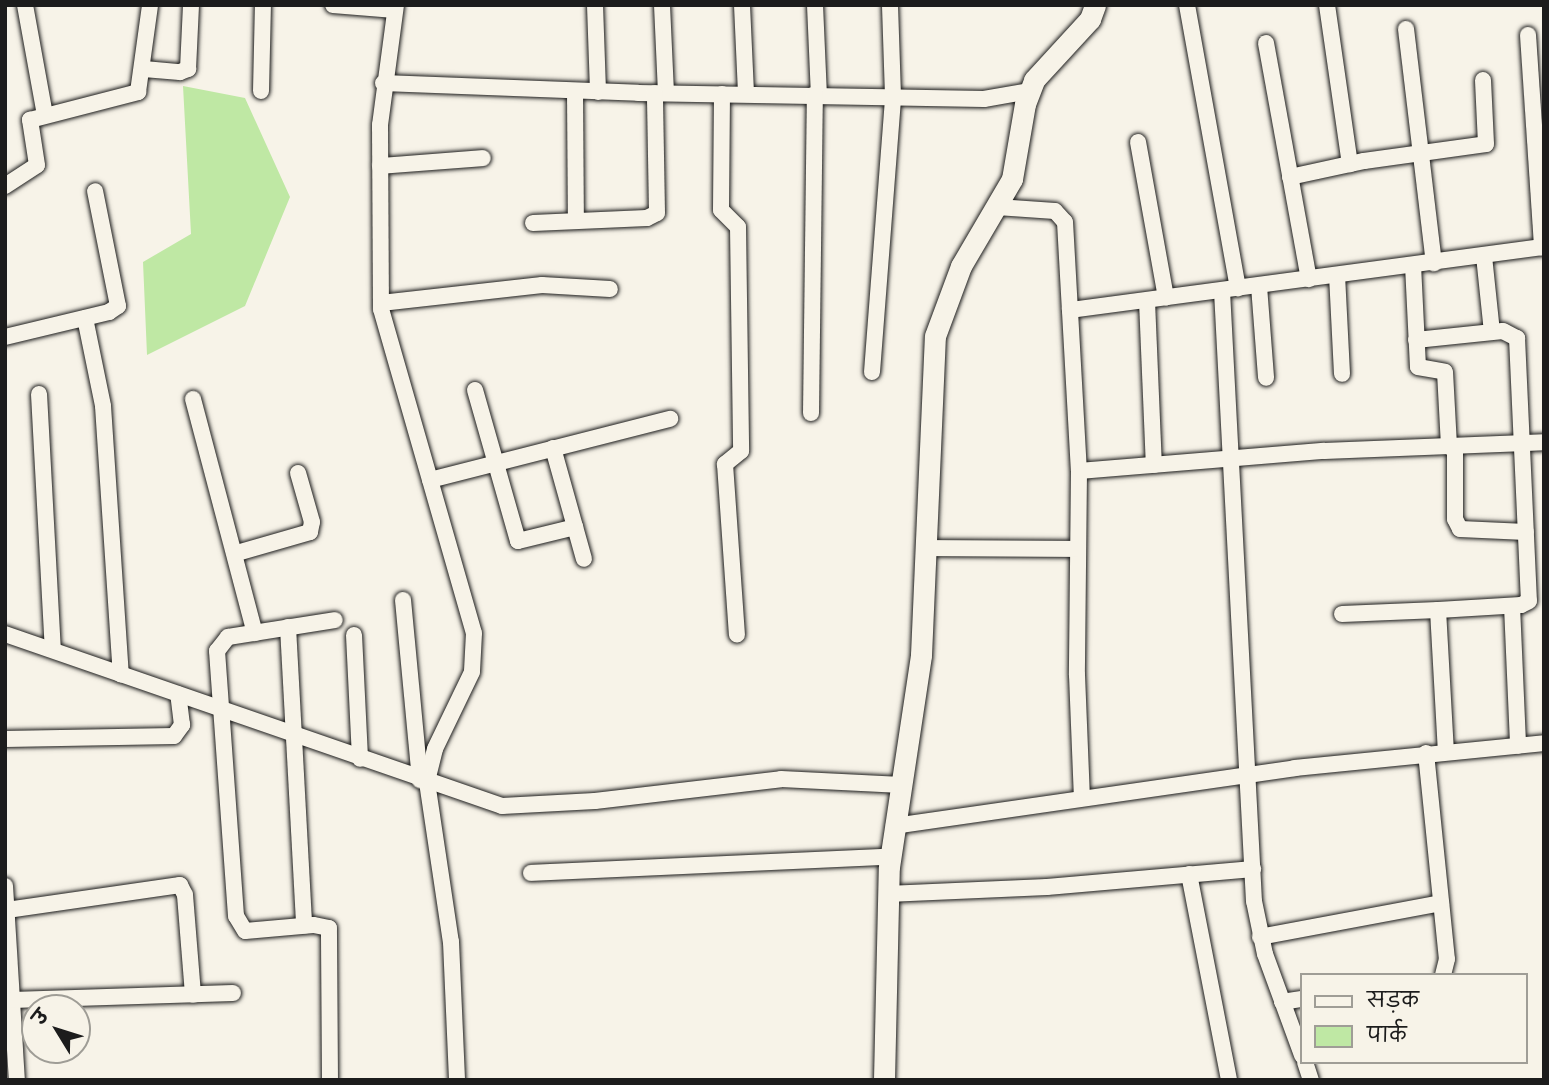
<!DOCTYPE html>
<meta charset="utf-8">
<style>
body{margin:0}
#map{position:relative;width:1549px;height:1085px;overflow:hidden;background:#f7f3e8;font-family:Sriracha,"Playpen Sans Deva",sans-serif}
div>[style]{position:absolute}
.green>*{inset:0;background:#bfe8a4}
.roads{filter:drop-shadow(0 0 2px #1c1c1c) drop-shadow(0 0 2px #1c1c1c)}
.minor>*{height:16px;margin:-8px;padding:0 8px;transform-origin:8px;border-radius:8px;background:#f7f3e8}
.tertiary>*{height:21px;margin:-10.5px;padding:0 10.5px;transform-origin:10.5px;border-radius:10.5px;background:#f7f3e8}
span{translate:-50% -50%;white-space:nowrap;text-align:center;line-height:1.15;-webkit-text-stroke:5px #f7f3e8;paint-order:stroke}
.frame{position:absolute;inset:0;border:7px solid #1c1c1c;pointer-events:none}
.legend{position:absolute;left:1300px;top:973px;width:228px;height:91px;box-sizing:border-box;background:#f7f3e8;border:2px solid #9f9d96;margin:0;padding:9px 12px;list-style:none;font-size:21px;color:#1c1c1c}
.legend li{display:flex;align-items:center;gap:14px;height:35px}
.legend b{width:35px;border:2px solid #9f9d96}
.north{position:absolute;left:21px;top:994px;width:70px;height:70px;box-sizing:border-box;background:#f7f3e8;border:2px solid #9f9d96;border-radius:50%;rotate:308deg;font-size:19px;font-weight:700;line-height:28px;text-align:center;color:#1c1c1c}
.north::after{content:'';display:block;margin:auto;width:24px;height:32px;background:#1c1c1c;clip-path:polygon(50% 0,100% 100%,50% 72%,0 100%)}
</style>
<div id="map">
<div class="green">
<i style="clip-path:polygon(183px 86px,245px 98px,290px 197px,245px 306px,147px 355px,143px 262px,191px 234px)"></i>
</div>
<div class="roads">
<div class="minor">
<i style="left:25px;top:5px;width:112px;rotate:79.7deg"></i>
<i style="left:333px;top:5px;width:62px;rotate:4.6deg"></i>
<i style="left:396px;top:5px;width:121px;rotate:97.6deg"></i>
<i style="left:380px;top:125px;width:184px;rotate:89.7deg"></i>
<i style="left:381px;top:309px;width:337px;rotate:74deg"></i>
<i style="left:474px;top:633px;width:39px;rotate:93deg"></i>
<i style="left:472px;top:672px;width:85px;rotate:115.7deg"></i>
<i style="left:435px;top:749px;width:34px;rotate:104deg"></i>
<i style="left:427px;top:782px;width:162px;rotate:81.5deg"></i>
<i style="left:451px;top:942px;width:138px;rotate:87.5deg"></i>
<i style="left:595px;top:5px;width:87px;rotate:88deg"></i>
<i style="left:662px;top:5px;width:88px;rotate:87.4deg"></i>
<i style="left:742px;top:5px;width:89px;rotate:87.4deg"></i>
<i style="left:815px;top:5px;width:90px;rotate:87.5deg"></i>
<i style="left:1187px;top:5px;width:288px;rotate:79.8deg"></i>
<i style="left:1327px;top:5px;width:161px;rotate:81.8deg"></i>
<i style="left:1406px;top:29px;width:236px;rotate:83.2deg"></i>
<i style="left:1528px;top:35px;width:213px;rotate:86.2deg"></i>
<i style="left:1266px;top:43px;width:240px;rotate:79.7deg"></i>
<i style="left:144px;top:69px;width:36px;rotate:5deg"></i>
<i style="left:180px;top:72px;width:9px;rotate:-21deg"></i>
<i style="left:188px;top:69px;width:64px;rotate:-87.3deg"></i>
<i style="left:383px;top:83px;width:255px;rotate:2.2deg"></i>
<i style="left:638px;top:93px;width:346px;rotate:1deg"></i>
<i style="left:984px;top:99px;width:47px;rotate:-9.9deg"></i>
<i style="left:261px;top:91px;width:86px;rotate:-88.7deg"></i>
<i style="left:575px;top:91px;width:130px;rotate:89.6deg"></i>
<i style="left:722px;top:94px;width:116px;rotate:90.5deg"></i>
<i style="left:721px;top:210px;width:24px;rotate:45deg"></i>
<i style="left:738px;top:227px;width:224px;rotate:89.2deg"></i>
<i style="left:741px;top:451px;width:21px;rotate:141deg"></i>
<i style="left:725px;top:464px;width:171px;rotate:86deg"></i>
<i style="left:1138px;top:142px;width:158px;rotate:79.8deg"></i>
<i style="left:380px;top:166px;width:103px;rotate:-4.4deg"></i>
<i style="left:1290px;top:177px;width:76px;rotate:-12.2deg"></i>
<i style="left:1364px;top:161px;width:123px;rotate:-7.9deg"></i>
<i style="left:1486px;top:144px;width:64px;rotate:-92.7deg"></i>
<i style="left:5px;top:186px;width:38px;rotate:-33deg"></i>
<i style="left:37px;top:165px;width:46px;rotate:-98.8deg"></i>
<i style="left:30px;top:120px;width:112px;rotate:-14.5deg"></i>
<i style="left:138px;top:92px;width:88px;rotate:-82.1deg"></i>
<i style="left:997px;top:207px;width:58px;rotate:3.9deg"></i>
<i style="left:1055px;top:211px;width:15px;rotate:48deg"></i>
<i style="left:1065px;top:222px;width:249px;rotate:86.8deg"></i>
<i style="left:1079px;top:471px;width:204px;rotate:90.6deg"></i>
<i style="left:1077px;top:675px;width:122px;rotate:87.7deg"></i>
<i style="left:533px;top:223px;width:114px;rotate:-2.5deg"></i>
<i style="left:647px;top:218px;width:11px;rotate:-27deg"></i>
<i style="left:657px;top:213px;width:120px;rotate:-91deg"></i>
<i style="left:1484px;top:256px;width:76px;rotate:84deg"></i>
<i style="left:1413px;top:265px;width:102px;rotate:87.2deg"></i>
<i style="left:1418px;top:367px;width:27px;rotate:10deg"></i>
<i style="left:1445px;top:372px;width:75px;rotate:86.9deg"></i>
<i style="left:1337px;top:275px;width:99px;rotate:87.1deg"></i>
<i style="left:1259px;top:286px;width:92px;rotate:85.6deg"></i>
<i style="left:1222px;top:291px;width:611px;rotate:87deg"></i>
<i style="left:1254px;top:901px;width:54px;rotate:78.3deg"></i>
<i style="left:1265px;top:954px;width:108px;rotate:69.9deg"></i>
<i style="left:1147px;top:301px;width:164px;rotate:87.6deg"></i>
<i style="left:381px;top:303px;width:162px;rotate:-6.4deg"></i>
<i style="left:542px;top:285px;width:68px;rotate:3.4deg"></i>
<i style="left:1070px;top:310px;width:478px;rotate:-7.6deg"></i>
<i style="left:85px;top:318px;width:90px;rotate:78.4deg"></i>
<i style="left:103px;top:406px;width:269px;rotate:86.2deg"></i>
<i style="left:5px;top:337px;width:107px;rotate:-13.5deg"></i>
<i style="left:109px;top:312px;width:11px;rotate:-34deg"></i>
<i style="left:118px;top:306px;width:117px;rotate:-101.3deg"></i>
<i style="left:1416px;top:340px;width:87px;rotate:-5.9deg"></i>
<i style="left:1503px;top:331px;width:16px;rotate:27deg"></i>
<i style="left:1517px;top:338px;width:263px;rotate:87.4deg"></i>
<i style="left:1529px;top:601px;width:9px;rotate:153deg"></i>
<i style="left:1521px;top:605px;width:83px;rotate:176.6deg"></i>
<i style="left:872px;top:372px;width:277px;rotate:-85.6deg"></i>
<i style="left:893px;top:96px;width:91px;rotate:-91.9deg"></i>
<i style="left:475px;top:390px;width:157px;rotate:74.1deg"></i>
<i style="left:518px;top:541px;width:59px;rotate:-13.8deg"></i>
<i style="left:39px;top:394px;width:256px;rotate:86.9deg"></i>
<i style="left:193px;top:399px;width:242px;rotate:75.2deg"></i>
<i style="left:811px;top:413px;width:319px;rotate:-89.3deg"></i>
<i style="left:1455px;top:447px;width:72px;rotate:90deg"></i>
<i style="left:1455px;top:519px;width:11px;rotate:63deg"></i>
<i style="left:1460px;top:529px;width:66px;rotate:2.6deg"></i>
<i style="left:553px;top:448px;width:115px;rotate:74.4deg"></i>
<i style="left:1079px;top:471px;width:246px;rotate:-4.7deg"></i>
<i style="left:1324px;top:451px;width:220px;rotate:-2.3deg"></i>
<i style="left:430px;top:480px;width:248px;rotate:-14.3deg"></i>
<i style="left:926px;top:548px;width:152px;rotate:0.4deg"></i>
<i style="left:237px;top:553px;width:76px;rotate:-16deg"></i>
<i style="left:310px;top:532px;width:10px;rotate:-79deg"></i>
<i style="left:312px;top:522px;width:51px;rotate:-105.9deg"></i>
<i style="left:403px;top:600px;width:181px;rotate:84.6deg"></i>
<i style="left:1512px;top:606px;width:140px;rotate:87.5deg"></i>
<i style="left:1342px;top:614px;width:96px;rotate:-2.4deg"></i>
<i style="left:1438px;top:610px;width:142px;rotate:86.8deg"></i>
<i style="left:288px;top:627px;width:299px;rotate:86.9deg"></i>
<i style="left:5px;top:634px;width:526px;rotate:19.09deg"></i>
<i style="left:502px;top:806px;width:93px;rotate:-3.1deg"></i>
<i style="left:595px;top:801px;width:187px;rotate:-6.7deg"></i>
<i style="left:781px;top:779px;width:121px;rotate:2.8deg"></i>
<i style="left:354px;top:635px;width:124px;rotate:87.2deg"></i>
<i style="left:5px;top:739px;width:169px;rotate:-1deg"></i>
<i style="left:174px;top:736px;width:14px;rotate:-54deg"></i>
<i style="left:182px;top:725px;width:31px;rotate:-97deg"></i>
<i style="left:1426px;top:753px;width:207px;rotate:84.2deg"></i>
<i style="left:1447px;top:959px;width:16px;rotate:104deg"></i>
<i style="left:894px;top:826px;width:405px;rotate:-8.2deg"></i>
<i style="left:1295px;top:768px;width:250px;rotate:-5.7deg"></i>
<i style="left:531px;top:873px;width:359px;rotate:-2.6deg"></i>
<i style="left:1189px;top:874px;width:210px;rotate:79deg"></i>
<i style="left:5px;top:886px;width:194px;rotate:86.5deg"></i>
<i style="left:887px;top:894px;width:160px;rotate:-2.5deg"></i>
<i style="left:1047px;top:887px;width:207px;rotate:-5deg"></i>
<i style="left:7px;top:910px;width:175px;rotate:-8.2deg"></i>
<i style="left:180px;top:885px;width:11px;rotate:63deg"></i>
<i style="left:185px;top:895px;width:100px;rotate:85.4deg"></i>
<i style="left:1260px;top:937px;width:184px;rotate:-10.6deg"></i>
<i style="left:12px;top:1000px;width:221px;rotate:-1.8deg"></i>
<i style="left:1282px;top:1002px;width:20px;rotate:-9deg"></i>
<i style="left:1305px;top:1062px;width:19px;rotate:72deg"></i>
<i style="left:330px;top:1080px;width:152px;rotate:-90.4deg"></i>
<i style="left:329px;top:928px;width:16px;rotate:-169deg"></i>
<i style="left:313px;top:925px;width:68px;rotate:175deg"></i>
<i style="left:245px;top:931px;width:17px;rotate:-121deg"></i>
<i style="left:236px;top:916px;width:266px;rotate:-94.1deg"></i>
<i style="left:217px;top:651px;width:18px;rotate:-52deg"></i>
<i style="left:228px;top:637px;width:108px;rotate:-9deg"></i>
</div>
<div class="tertiary">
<i style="left:884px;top:1080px;width:213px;rotate:-88.7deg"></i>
<i style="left:889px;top:867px;width:214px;rotate:-81.4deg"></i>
<i style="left:921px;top:655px;width:319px;rotate:-87.5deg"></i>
<i style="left:935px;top:336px;width:75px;rotate:-69.6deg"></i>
<i style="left:961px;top:266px;width:101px;rotate:-59.6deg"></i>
<i style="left:1012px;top:179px;width:76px;rotate:-80.2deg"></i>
<i style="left:1025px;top:104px;width:26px;rotate:-69deg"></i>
<i style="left:1034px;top:80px;width:83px;rotate:-47.4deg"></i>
<i style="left:1090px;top:19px;width:15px;rotate:-70deg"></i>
</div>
</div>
<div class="frame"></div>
<ul class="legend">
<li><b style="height:9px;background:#f7f3e8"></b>सड़क</li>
<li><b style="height:19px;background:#bfe8a4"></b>पार्क</li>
</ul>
<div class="north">उ</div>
</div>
